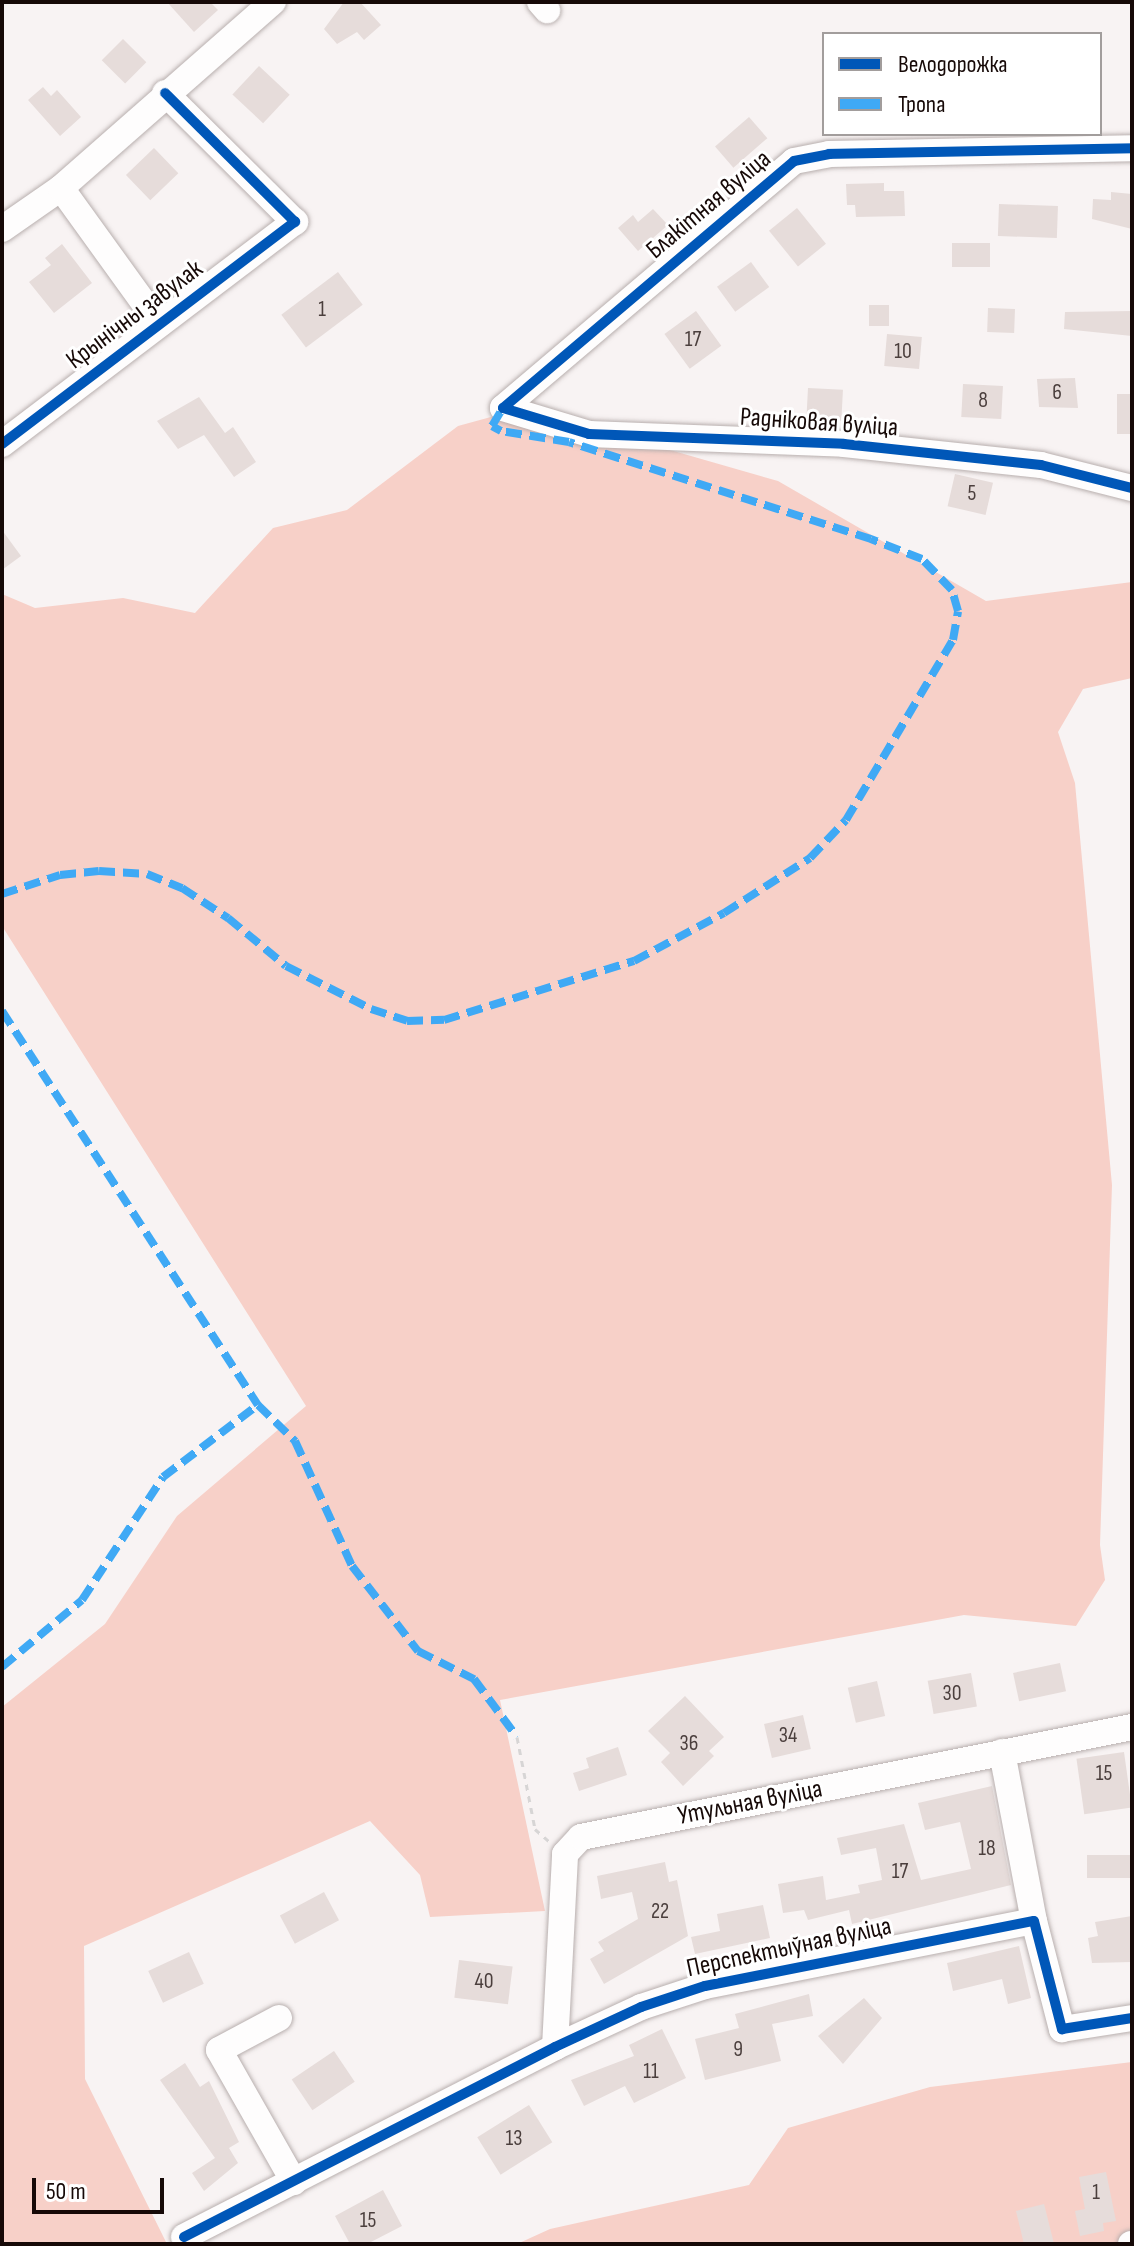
<!DOCTYPE html>
<meta charset="utf-8">
<style>
body{margin:0}
#map{position:relative;width:1134px;height:2246px;overflow:hidden;background:#f8f3f3;font-family:"Sofia Sans Condensed",sans-serif}
div>[style]{position:absolute}
.green>*{inset:0;background:#f7d0c8}
.building>*{inset:0;background:#e6dcda;transform-origin:0 0}
.path>*{height:3px;margin-top:-1.5px;transform-origin:0;background:repeating-linear-gradient(90deg,#d7d5d5 0 6px,transparent 0 12px)}
.roads{filter:drop-shadow(0 0 2px #b8afae) drop-shadow(0 0 2px #b8afae)}
.minor>*{height:26px;margin:-13px;padding:0 13px;transform-origin:13px;border-radius:13px;background:#fefdfd}
.quiet>*{height:8px;margin-top:-4px;transform-origin:0;background:repeating-linear-gradient(90deg,#3fa9f5 0 16px,transparent 0 24px)}
.cycleway>*{height:10px;margin:-5px;padding:0 5px;transform-origin:5px;border-radius:5px;background:#0057b8}
span{translate:-50% -50%;white-space:nowrap;text-align:center;line-height:1.15;-webkit-text-stroke:6px #fff;paint-order:stroke}
.number-label{font-size:22px;color:#4b3f3d}
.number-label span{-webkit-text-stroke-width:0}
.street-label{font-size:26px;color:#160907}
.frame{position:absolute;inset:0;border:4px solid #160907;pointer-events:none}
.legend{position:absolute;left:822px;top:32px;width:280px;height:104px;box-sizing:border-box;background:#fff;border:2px solid #a29d9c;margin:0;padding:10px 14px;list-style:none;font-size:24px;color:#160907}
.legend li{display:flex;align-items:center;gap:16px;height:40px}
.legend b{width:40px;border:2px solid #a29d9c}
.scale{position:absolute;left:32px;top:2178px;width:132px;height:36px;box-sizing:border-box;border:4px solid #160907;border-top:0;padding-left:10px;font-size:24px;line-height:28px;white-space:nowrap;color:#160907;-webkit-text-stroke:6px #fff;paint-order:stroke}
</style>
<div id="map">
<div class="green">
<i style="clip-path:polygon(524px 408px,778px 481px,986px 601px,1132px 582px,1132px 678px,1083px 689px,1058px 732px,1075px 783px,1112px 1185px,1100px 1545px,1105px 1580px,1076px 1626px,964px 1615px,500px 1700px,545px 1911px,430px 1917px,420px 1875px,370px 1821px,84px 1946px,85px 2079px,167px 2244px,2px 2244px,2px 1707px,105px 1624px,177px 1516px,306px 1406px,2px 926px,2px 594px,35px 608px,123px 598px,195px 613px,273px 528px,347px 510px,458px 426px)"></i>
<i style="clip-path:polygon(1132px 2062px,1132px 2244px,517px 2244px,550px 2229px,749px 2185px,788px 2128px,930px 2087px)"></i>
</div>
<div class="building">
<i style="clip-path:polygon(167px 2px,210px 2px,218px 10px,194px 32px)"></i>
<i style="clip-path:polygon(344px 2px,360px 2px,381px 25px,364px 40px,357px 32px,337px 44px,324px 29px)"></i>
<i style="left:123px;top:39px;width:33px;height:30px;rotate:45deg"></i>
<i style="left:259px;top:66px;width:42px;height:39px;rotate:43deg"></i>
<i style="clip-path:polygon(43px 87px,51px 96px,57px 90px,81px 117px,60px 136px,28px 100px)"></i>
<i style="left:749px;top:117px;width:28px;height:45px;rotate:49deg"></i>
<i style="left:154px;top:148px;width:35px;height:39px;rotate:46deg"></i>
<i style="clip-path:polygon(884px 183px,884px 191px,904px 191px,905px 216px,856px 217px,855px 205px,847px 205px,846px 184px)"></i>
<i style="clip-path:polygon(1111px 192px,1132px 194px,1132px 229px,1092px 219px,1093px 199px,1111px 200px)"></i>
<i style="left:999px;top:204px;width:59px;height:32px;rotate:2deg"></i>
<i style="left:797px;top:208px;width:46px;height:36px;rotate:51deg"></i>
<i style="clip-path:polygon(653px 209px,668px 225px,638px 251px,618px 228px,633px 215px,638px 222px)"></i>
<i style="left:990px;top:243px;width:24px;height:38px;rotate:90deg"></i>
<i style="clip-path:polygon(62px 244px,92px 283px,54px 313px,29px 282px,51px 265px,45px 258px)"></i>
<i style="left:751px;top:262px;width:31px;height:42px;rotate:54deg"></i>
<i style="left:338px;top:272px;width:41px;height:71px;rotate:53deg"></i>
<i style="left:869px;top:305px;width:20px;height:21px"></i>
<i style="left:988px;top:308px;width:27px;height:24px;rotate:2deg"></i>
<i style="left:696px;top:311px;width:43px;height:39px;rotate:54deg"></i>
<i style="clip-path:polygon(1132px 311px,1132px 336px,1064px 329px,1065px 312px)"></i>
<i style="left:887px;top:334px;width:35px;height:32px;rotate:5deg"></i>
<i style="clip-path:polygon(1075px 378px,1078px 408px,1039px 407px,1037px 379px)"></i>
<i style="left:963px;top:384px;width:40px;height:33px;rotate:3deg"></i>
<i style="left:808px;top:388px;width:35px;height:31px;rotate:3deg"></i>
<i style="left:1132px;top:394px;width:40px;height:15px;rotate:90deg"></i>
<i style="clip-path:polygon(199px 397px,225px 433px,233px 427px,256px 462px,234px 477px,204px 435px,178px 449px,157px 421px)"></i>
<i style="left:955px;top:474px;width:39px;height:33px;rotate:13deg"></i>
<i style="clip-path:polygon(2px 530px,21px 556px,2px 570px)"></i>
<i style="left:1060px;top:1663px;width:29px;height:48px;rotate:78deg"></i>
<i style="left:971px;top:1673px;width:34px;height:44px;rotate:80deg"></i>
<i style="left:877px;top:1681px;width:36px;height:30px;rotate:77deg"></i>
<i style="clip-path:polygon(685px 1696px,724px 1737px,709px 1751px,714px 1756px,683px 1786px,661px 1762px,670px 1753px,648px 1731px)"></i>
<i style="left:803px;top:1715px;width:35px;height:40px;rotate:77deg"></i>
<i style="clip-path:polygon(618px 1747px,627px 1775px,579px 1791px,573px 1773px,589px 1768px,586px 1758px)"></i>
<i style="left:1124px;top:1752px;width:56px;height:48px;rotate:82deg"></i>
<i style="clip-path:polygon(992px 1786px,1011px 1885px,852px 1924px,849px 1910px,808px 1920px,804px 1910px,783px 1913px,778px 1884px,823px 1876px,826px 1900px,860px 1893px,858px 1885px,882px 1880px,876px 1848px,841px 1855px,837px 1838px,904px 1824px,921px 1880px,971px 1869px,960px 1822px,925px 1830px,918px 1803px)"></i>
<i style="left:1132px;top:1855px;width:23px;height:45px;rotate:90deg"></i>
<i style="clip-path:polygon(665px 1862px,669px 1882px,677px 1880px,688px 1936px,604px 1984px,590px 1959px,604px 1951px,598px 1942px,638px 1919px,632px 1892px,601px 1899px,597px 1876px)"></i>
<i style="left:324px;top:1892px;width:32px;height:50px;rotate:62deg"></i>
<i style="clip-path:polygon(763px 1905px,770px 1938px,695px 1954px,691px 1937px,720px 1931px,717px 1914px)"></i>
<i style="clip-path:polygon(1132px 1916px,1132px 1962px,1092px 1963px,1088px 1938px,1098px 1936px,1095px 1922px)"></i>
<i style="clip-path:polygon(1019px 1946px,1031px 1998px,1008px 2004px,1002px 1979px,953px 1991px,947px 1963px)"></i>
<i style="left:189px;top:1952px;width:35px;height:45px;rotate:65deg"></i>
<i style="left:459px;top:1960px;width:54px;height:38px;rotate:7deg"></i>
<i style="clip-path:polygon(809px 1994px,813px 2016px,772px 2024px,781px 2061px,705px 2080px,695px 2039px,739px 2028px,735px 2014px)"></i>
<i style="clip-path:polygon(864px 1998px,882px 2018px,843px 2064px,818px 2036px)"></i>
<i style="clip-path:polygon(662px 2029px,686px 2078px,634px 2103px,625px 2086px,584px 2106px,571px 2080px,634px 2056px,629px 2045px)"></i>
<i style="left:334px;top:2051px;width:37px;height:51px;rotate:56deg"></i>
<i style="clip-path:polygon(185px 2063px,200px 2087px,209px 2081px,239px 2142px,229px 2148px,238px 2163px,204px 2191px,192px 2173px,215px 2158px,160px 2080px)"></i>
<i style="left:529px;top:2105px;width:44px;height:61px;rotate:58deg"></i>
<i style="clip-path:polygon(1106px 2172px,1116px 2221px,1103px 2223px,1104px 2231px,1080px 2236px,1075px 2211px,1085px 2209px,1079px 2177px)"></i>
<i style="clip-path:polygon(383px 2190px,402px 2226px,367px 2244px,350px 2244px,335px 2216px)"></i>
<i style="clip-path:polygon(1044px 2204px,1054px 2244px,1024px 2244px,1016px 2211px)"></i>
</div>
<div class="path">
<i style="left:517px;top:1737px;width:94px;rotate:78.9deg"></i>
<i style="left:535px;top:1829px;width:18px;rotate:41deg"></i>
</div>
<div class="roads">
<div class="minor">
<i style="left:540px;top:2px;width:11px;rotate:49deg"></i>
<i style="left:61px;top:188px;width:168px;rotate:54.2deg"></i>
<i style="left:2px;top:229px;width:72px;rotate:-34.8deg"></i>
<i style="left:61px;top:188px;width:282px;rotate:-41.3deg"></i>
<i style="left:503px;top:408px;width:382px;rotate:-40.3deg"></i>
<i style="left:794px;top:161px;width:36px;rotate:-11deg"></i>
<i style="left:829px;top:154px;width:303px;rotate:-1.1deg"></i>
<i style="left:503px;top:408px;width:90px;rotate:16.8deg"></i>
<i style="left:589px;top:434px;width:255px;rotate:2.2deg"></i>
<i style="left:844px;top:444px;width:198px;rotate:6.1deg"></i>
<i style="left:1041px;top:465px;width:94px;rotate:14.2deg"></i>
<i style="left:2px;top:444px;width:368px;rotate:-37.2deg"></i>
<i style="left:295px;top:222px;width:183px;rotate:-135.2deg"></i>
<i style="left:1002px;top:1752px;width:172px;rotate:79.3deg"></i>
<i style="left:279px;top:2018px;width:68px;rotate:151.9deg"></i>
<i style="left:219px;top:2050px;width:152px;rotate:60.4deg"></i>
<i style="left:555px;top:2047px;width:193px;rotate:-87deg"></i>
<i style="left:565px;top:1854px;width:23px;rotate:-47deg"></i>
<i style="left:581px;top:1837px;width:562px;rotate:-11.29deg"></i>
<i style="left:184px;top:2237px;width:417px;rotate:-27.1deg"></i>
<i style="left:555px;top:2047px;width:95px;rotate:-24.9deg"></i>
<i style="left:641px;top:2007px;width:67px;rotate:-18.2deg"></i>
<i style="left:705px;top:1986px;width:335px;rotate:-11.2deg"></i>
<i style="left:1034px;top:1921px;width:112px;rotate:75.5deg"></i>
<i style="left:1062px;top:2029px;width:71px;rotate:-8.9deg"></i>
<i style="left:1131px;top:2244px;width:1px"></i>
</div>
</div>
<div class="quiet">
<i style="left:2px;top:894px;width:61px;rotate:-18.1deg"></i>
<i style="left:60px;top:875px;width:39px;rotate:-6deg"></i>
<i style="left:99px;top:871px;width:48px;rotate:3.6deg"></i>
<i style="left:147px;top:874px;width:38px;rotate:22deg"></i>
<i style="left:182px;top:888px;width:55px;rotate:33.1deg"></i>
<i style="left:228px;top:918px;width:75px;rotate:39.6deg"></i>
<i style="left:286px;top:966px;width:95px;rotate:26.8deg"></i>
<i style="left:371px;top:1009px;width:38px;rotate:18deg"></i>
<i style="left:407px;top:1021px;width:37px;rotate:-2deg"></i>
<i style="left:444px;top:1020px;width:199px;rotate:-17.3deg"></i>
<i style="left:634px;top:961px;width:102px;rotate:-28.1deg"></i>
<i style="left:724px;top:913px;width:102px;rotate:-32.6deg"></i>
<i style="left:810px;top:858px;width:52px;rotate:-46.5deg"></i>
<i style="left:846px;top:820px;width:209px;rotate:-59.3deg"></i>
<i style="left:953px;top:640px;width:29px;rotate:-80deg"></i>
<i style="left:958px;top:611px;width:22px;rotate:-106deg"></i>
<i style="left:952px;top:590px;width:43px;rotate:-134.1deg"></i>
<i style="left:922px;top:559px;width:55px;rotate:-158.6deg"></i>
<i style="left:871px;top:539px;width:317px;rotate:-162.2deg"></i>
<i style="left:569px;top:442px;width:69px;rotate:-170.8deg"></i>
<i style="left:501px;top:431px;width:10px;rotate:-151deg"></i>
<i style="left:492px;top:426px;width:21px;rotate:-59deg"></i>
<i style="left:2px;top:1011px;width:470px;rotate:57deg"></i>
<i style="left:258px;top:1405px;width:52px;rotate:44.2deg"></i>
<i style="left:295px;top:1441px;width:137px;rotate:65.5deg"></i>
<i style="left:352px;top:1566px;width:108px;rotate:52.2deg"></i>
<i style="left:418px;top:1651px;width:63px;rotate:26.6deg"></i>
<i style="left:474px;top:1679px;width:72px;rotate:53.4deg"></i>
<i style="left:2px;top:1667px;width:104px;rotate:-39.9deg"></i>
<i style="left:82px;top:1600px;width:147px;rotate:-56.6deg"></i>
<i style="left:163px;top:1477px;width:119px;rotate:-37.2deg"></i>
</div>
<div class="cycleway">
<i style="left:503px;top:408px;width:382px;rotate:-40.3deg"></i>
<i style="left:794px;top:161px;width:36px;rotate:-11deg"></i>
<i style="left:829px;top:154px;width:303px;rotate:-1.1deg"></i>
<i style="left:503px;top:408px;width:90px;rotate:16.8deg"></i>
<i style="left:589px;top:434px;width:255px;rotate:2.2deg"></i>
<i style="left:844px;top:444px;width:198px;rotate:6.1deg"></i>
<i style="left:1041px;top:465px;width:94px;rotate:14.2deg"></i>
<i style="left:2px;top:444px;width:368px;rotate:-37.2deg"></i>
<i style="left:295px;top:222px;width:183px;rotate:-135.2deg"></i>
<i style="left:184px;top:2237px;width:417px;rotate:-27.1deg"></i>
<i style="left:555px;top:2047px;width:95px;rotate:-24.9deg"></i>
<i style="left:641px;top:2007px;width:67px;rotate:-18.2deg"></i>
<i style="left:705px;top:1986px;width:335px;rotate:-11.2deg"></i>
<i style="left:1034px;top:1921px;width:112px;rotate:75.5deg"></i>
<i style="left:1062px;top:2029px;width:71px;rotate:-8.9deg"></i>
</div>
<div class="number-label">
<span style="left:322px;top:310px">1</span>
<span style="left:693px;top:340px">17</span>
<span style="left:903px;top:352px">10</span>
<span style="left:1057px;top:393px">6</span>
<span style="left:983px;top:401px">8</span>
<span style="left:972px;top:494px">5</span>
<span style="left:952px;top:1694px">30</span>
<span style="left:788px;top:1736px">34</span>
<span style="left:689px;top:1744px">36</span>
<span style="left:1104px;top:1774px">15</span>
<span style="left:987px;top:1849px">18</span>
<span style="left:900px;top:1872px">17</span>
<span style="left:660px;top:1912px">22</span>
<span style="left:484px;top:1982px">40</span>
<span style="left:738px;top:2050px">9</span>
<span style="left:651px;top:2072px">11</span>
<span style="left:514px;top:2139px">13</span>
<span style="left:1096px;top:2193px">1</span>
<span style="left:368px;top:2221px">15</span>
</div>
<div class="street-label">
<span style="left:709px;top:205px;rotate:-40deg">Блакітная вуліца</span>
<span style="left:135px;top:315px;rotate:-37deg">Крынічны завулак</span>
<span style="left:819px;top:423px;rotate:4deg">Радніковая вуліца</span>
<span style="left:750px;top:1803px;rotate:-11deg">Утульная вуліца</span>
<span style="left:789px;top:1948px;rotate:-12deg">Перспектыўная вуліца</span>
</div>
<div class="frame"></div>
<ul class="legend">
<li><b style="height:10px;background:#0057b8"></b>Велодорожка</li>
<li><b style="height:10px;background:#3fa9f5"></b>Тропа</li>
</ul>
<div class="scale">50 m</div>
</div>
